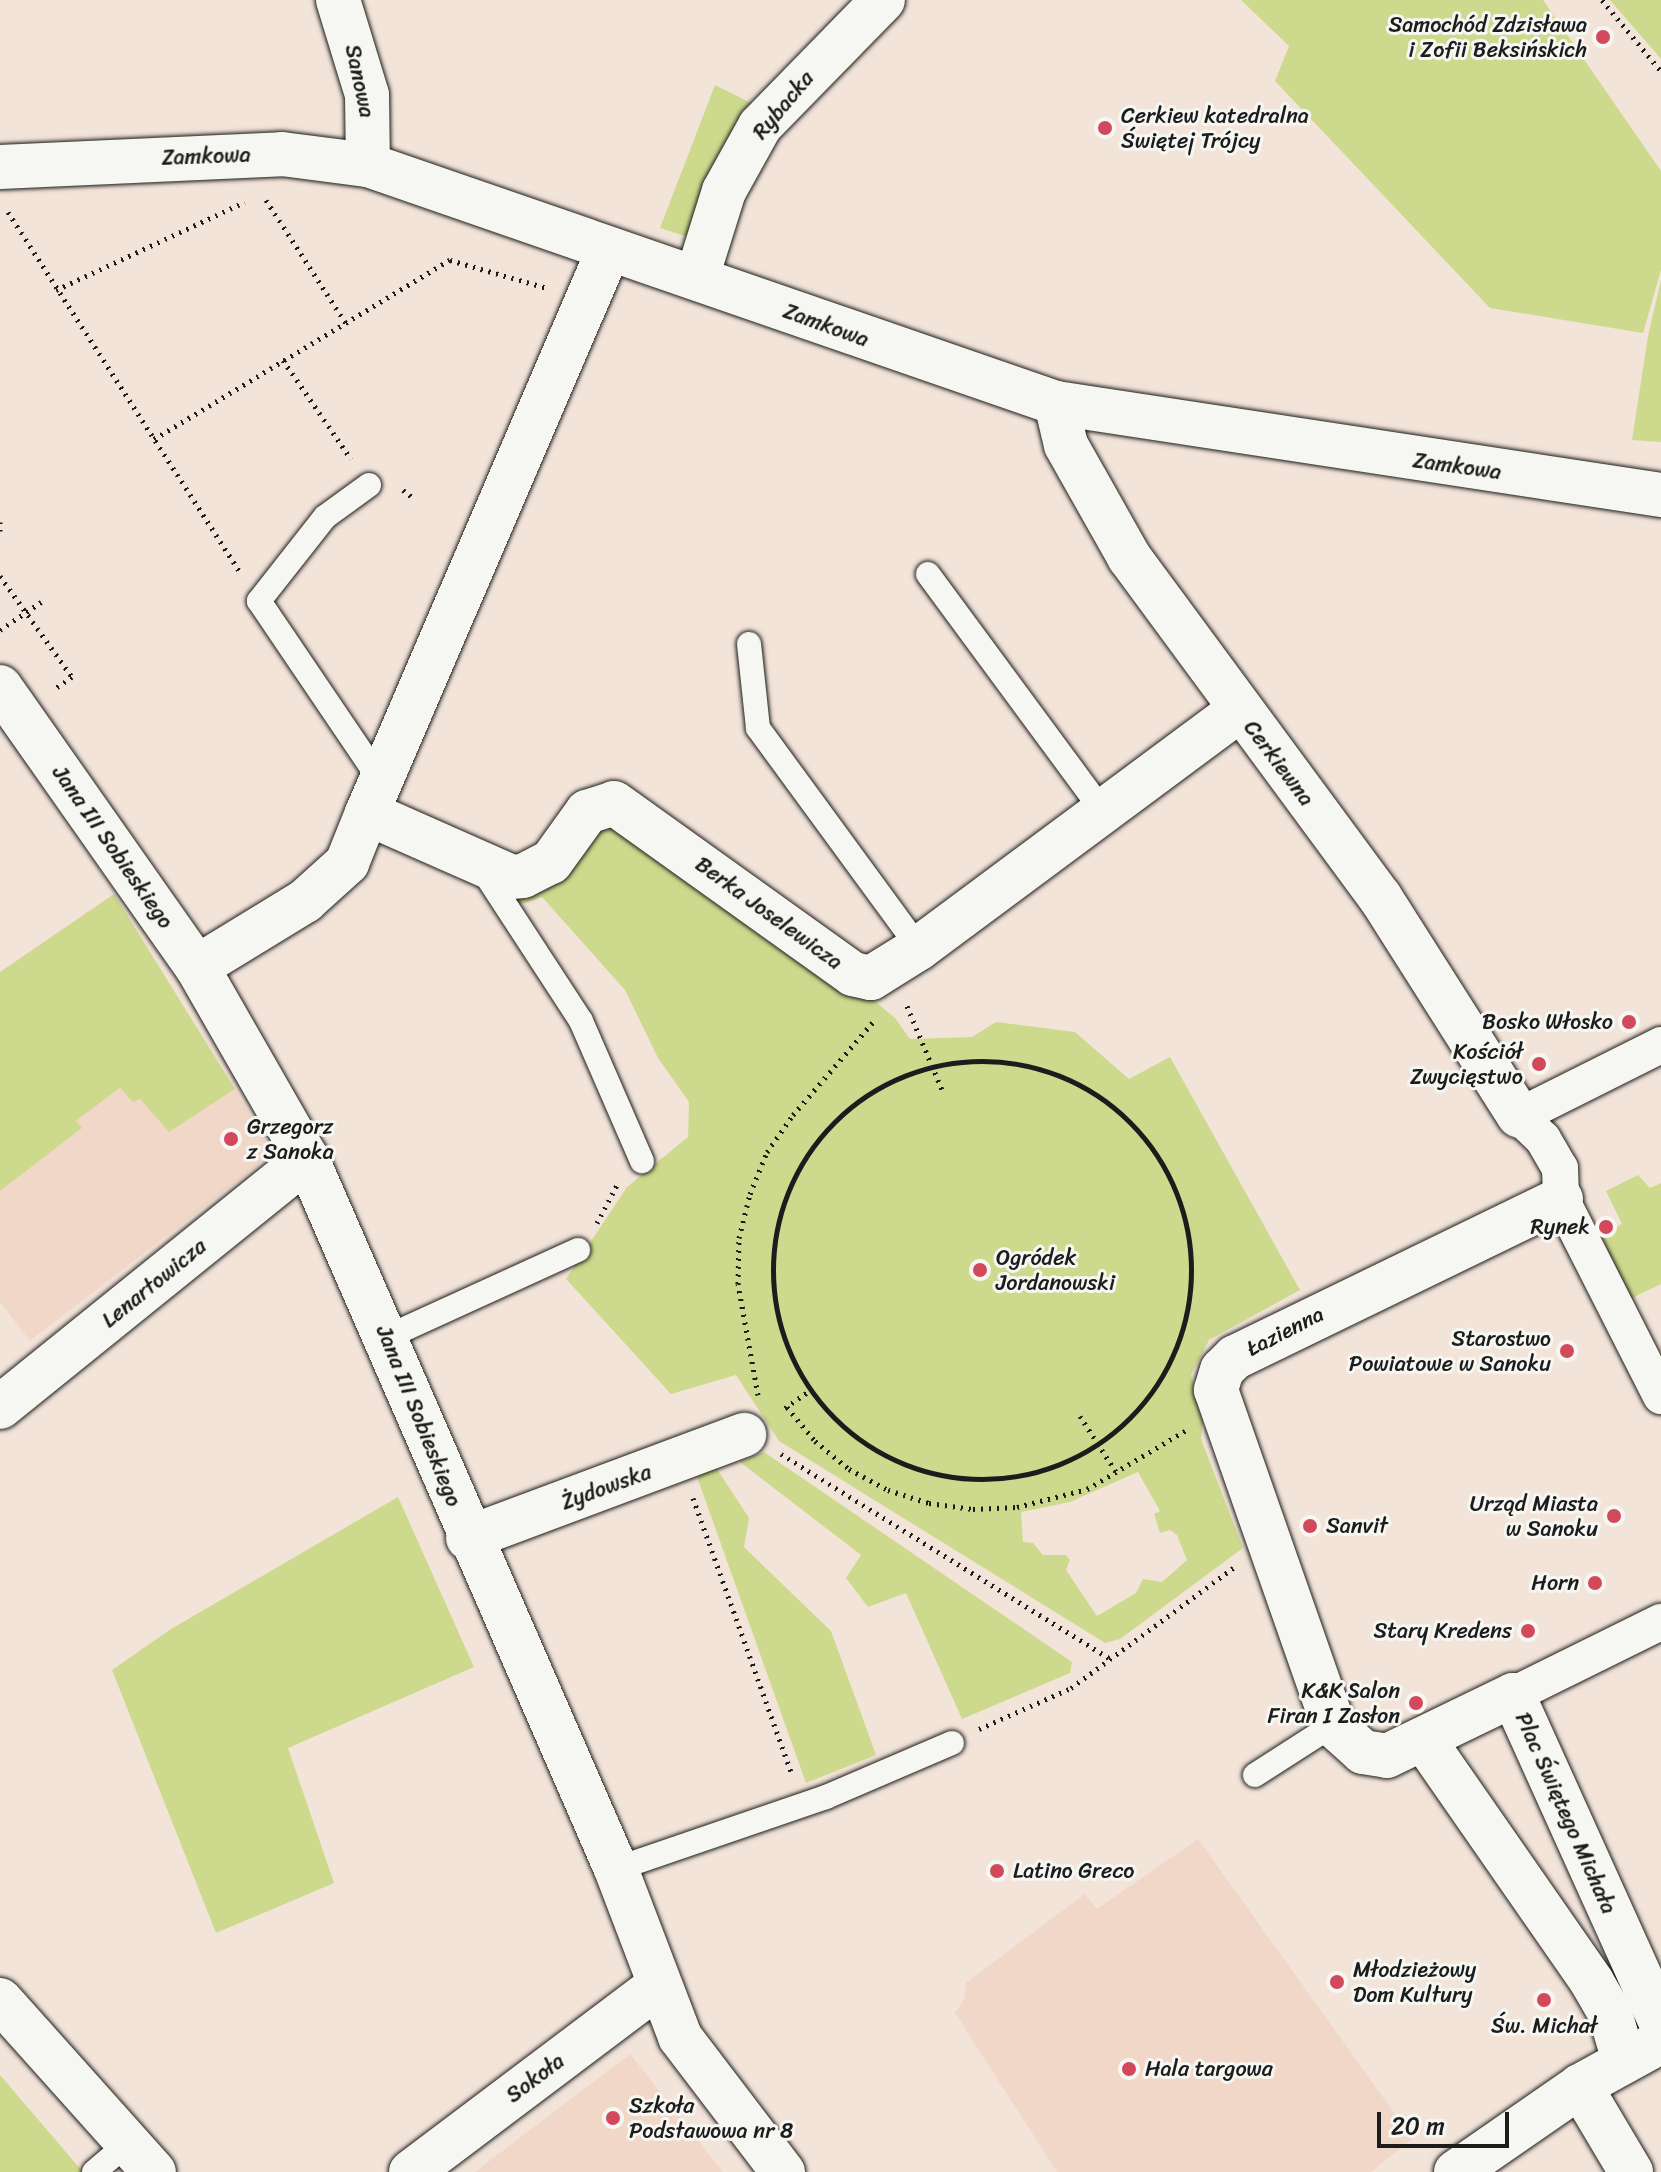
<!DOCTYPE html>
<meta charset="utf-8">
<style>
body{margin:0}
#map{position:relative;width:1661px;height:2172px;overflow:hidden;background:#f3e4d9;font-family:Sriracha,sans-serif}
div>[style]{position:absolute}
.built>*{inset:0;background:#f1d7c7}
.green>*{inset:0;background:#cdda8d}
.path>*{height:5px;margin-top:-2.5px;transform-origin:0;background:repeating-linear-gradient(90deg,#1c1c1c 0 2px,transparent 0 8px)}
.path>.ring{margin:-2.5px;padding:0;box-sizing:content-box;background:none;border:5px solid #1c1c1c;border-radius:50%}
.roads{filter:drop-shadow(0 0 2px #1c1c1c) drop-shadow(0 0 2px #1c1c1c)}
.service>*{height:24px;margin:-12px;padding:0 12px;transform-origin:12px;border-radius:12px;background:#f6f6f2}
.pedestrian>*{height:36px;margin:-18px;padding:0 18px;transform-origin:18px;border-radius:18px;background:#f6f6f2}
.minor>*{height:44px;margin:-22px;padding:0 22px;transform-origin:22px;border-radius:22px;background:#f6f6f2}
.tertiary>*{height:44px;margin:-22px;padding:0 22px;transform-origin:22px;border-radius:22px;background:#f6f6f2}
.dots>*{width:22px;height:22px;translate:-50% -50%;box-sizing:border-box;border:4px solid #f6f6f2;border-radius:50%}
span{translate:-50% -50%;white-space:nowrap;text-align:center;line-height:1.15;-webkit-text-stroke:6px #f6f6f2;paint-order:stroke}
.poi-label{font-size:22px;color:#1c1c1c}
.right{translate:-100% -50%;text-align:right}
.left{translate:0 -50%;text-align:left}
.street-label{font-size:22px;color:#1c1c1c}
.scale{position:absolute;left:1377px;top:2112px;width:132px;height:36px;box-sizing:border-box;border:4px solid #1c1c1c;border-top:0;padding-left:10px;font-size:24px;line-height:28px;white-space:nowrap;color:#1c1c1c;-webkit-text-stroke:6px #f6f6f2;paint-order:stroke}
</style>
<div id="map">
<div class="built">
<i style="clip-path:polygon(121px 1088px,140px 1099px,169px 1132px,235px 1089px,269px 1148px,257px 1166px,30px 1341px,0 1302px,0 1191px,82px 1128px,76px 1121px)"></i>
<i style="clip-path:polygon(1198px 1839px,1410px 2135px,1411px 2140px,1371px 2172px,1057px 2172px,955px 2013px,965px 1998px,966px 1983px,1085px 1894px,1097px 1909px)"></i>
<i style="clip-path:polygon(630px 2054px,723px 2172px,475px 2172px)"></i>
</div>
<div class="green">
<i style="clip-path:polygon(1241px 0,1543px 0,1661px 171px,1661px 270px,1643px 333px,1490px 308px,1275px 81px,1289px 46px)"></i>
<i style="clip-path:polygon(1610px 0,1661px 0,1661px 59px,1615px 6px)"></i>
<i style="clip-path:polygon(715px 85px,757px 106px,688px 237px,660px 228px)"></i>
<i style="clip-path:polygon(1661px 280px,1661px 442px,1632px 440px,1648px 336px)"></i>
<i style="clip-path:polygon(evenodd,601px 824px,630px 828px,864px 992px,895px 1018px,910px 1039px,972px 1037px,996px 1022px,1075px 1032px,1129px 1079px,1170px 1057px,1300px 1290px,1209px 1340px,1191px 1375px,1203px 1421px,1201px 1439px,1243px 1548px,1120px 1639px,1105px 1643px,779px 1441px,736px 1375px,671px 1394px,566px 1279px,627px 1187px,688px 1137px,689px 1102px,658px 1058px,625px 990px,542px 897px,520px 905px,514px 899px,601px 824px,1138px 1472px,1160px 1511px,1154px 1514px,1160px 1533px,1170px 1530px,1177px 1535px,1187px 1560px,1162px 1582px,1143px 1579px,1136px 1593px,1097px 1616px,1066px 1570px,1070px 1560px,1066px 1555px,1043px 1555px,1033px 1543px,1023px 1542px,1021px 1512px,1070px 1502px,1138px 1472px)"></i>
<i style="clip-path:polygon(114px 894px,235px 1089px,169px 1132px,140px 1099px,133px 1102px,120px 1088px,76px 1121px,82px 1128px,0 1191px,0 972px)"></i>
<i style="clip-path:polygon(1638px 1175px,1650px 1188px,1661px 1183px,1661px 1284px,1630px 1299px,1598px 1236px,1622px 1224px,1606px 1191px)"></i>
<i style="clip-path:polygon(764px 1452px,1072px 1662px,1070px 1673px,962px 1719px,906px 1593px,868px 1607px,846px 1578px,861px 1555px,740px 1462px)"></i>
<i style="clip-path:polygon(717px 1469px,749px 1518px,744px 1547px,831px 1631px,876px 1755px,806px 1783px,696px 1474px)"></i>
<i style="clip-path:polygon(398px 1497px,474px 1667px,288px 1748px,334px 1883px,216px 1933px,112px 1670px,171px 1629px)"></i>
<i style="clip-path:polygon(0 2075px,83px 2172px,0 2172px)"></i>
</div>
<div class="path">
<i style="left:1602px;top:0;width:92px;rotate:50.3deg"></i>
<i style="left:266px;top:200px;width:147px;rotate:57deg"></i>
<i style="left:8px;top:212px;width:426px;rotate:57.2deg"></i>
<i style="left:56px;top:290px;width:208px;rotate:-25deg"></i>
<i style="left:283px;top:360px;width:120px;rotate:55.5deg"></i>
<i style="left:154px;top:439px;width:346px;rotate:-31.2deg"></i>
<i style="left:450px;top:260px;width:101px;rotate:16.1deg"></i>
<i style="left:403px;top:490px;width:11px;rotate:38deg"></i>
<i style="left:0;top:522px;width:9px;rotate:90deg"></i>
<i style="left:0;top:576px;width:124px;rotate:54.5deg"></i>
<i style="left:72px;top:677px;width:22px;rotate:146deg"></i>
<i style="left:0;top:630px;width:50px;rotate:-34.3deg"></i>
<i style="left:907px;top:1006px;width:93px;rotate:67.3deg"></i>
<i class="ring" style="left:773px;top:1061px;width:413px;height:413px"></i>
<i style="left:597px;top:1223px;width:45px;rotate:-62.3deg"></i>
<i style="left:758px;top:1395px;width:113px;rotate:-100.2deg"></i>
<i style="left:738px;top:1284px;width:46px;rotate:-88.8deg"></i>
<i style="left:739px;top:1238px;width:45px;rotate:-76deg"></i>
<i style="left:750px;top:1194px;width:45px;rotate:-68deg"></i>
<i style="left:767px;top:1152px;width:45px;rotate:-54.9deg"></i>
<i style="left:793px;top:1115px;width:123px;rotate:-49.3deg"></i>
<i style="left:787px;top:1407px;width:44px;rotate:50.5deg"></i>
<i style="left:815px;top:1441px;width:44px;rotate:39.5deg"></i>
<i style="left:849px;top:1469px;width:44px;rotate:28.3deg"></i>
<i style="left:888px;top:1490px;width:43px;rotate:17.6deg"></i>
<i style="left:929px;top:1503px;width:44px;rotate:7.8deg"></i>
<i style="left:973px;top:1509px;width:44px;rotate:-2.6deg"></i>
<i style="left:1017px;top:1507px;width:72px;rotate:-14.4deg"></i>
<i style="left:1087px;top:1489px;width:114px;rotate:-30.6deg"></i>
<i style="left:785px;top:1408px;width:32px;rotate:-35deg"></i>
<i style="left:1080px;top:1416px;width:70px;rotate:57.2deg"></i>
<i style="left:781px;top:1454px;width:386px;rotate:31.9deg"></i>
<i style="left:693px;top:1498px;width:294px;rotate:70.3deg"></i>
<i style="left:979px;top:1729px;width:101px;rotate:-24deg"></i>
<i style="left:1071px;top:1688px;width:202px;rotate:-36.5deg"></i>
</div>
<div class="roads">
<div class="service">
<i style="left:369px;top:485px;width:54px;rotate:144deg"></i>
<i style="left:325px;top:517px;width:107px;rotate:128.2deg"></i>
<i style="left:259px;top:601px;width:217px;rotate:55.9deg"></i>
<i style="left:928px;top:574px;width:295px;rotate:53.6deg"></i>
<i style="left:749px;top:644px;width:84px;rotate:83.9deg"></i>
<i style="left:758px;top:728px;width:273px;rotate:53.8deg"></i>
<i style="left:482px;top:869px;width:181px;rotate:56.9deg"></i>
<i style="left:581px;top:1021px;width:153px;rotate:66.5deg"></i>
<i style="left:387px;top:1337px;width:210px;rotate:-24.5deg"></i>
<i style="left:1255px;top:1775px;width:93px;rotate:-32.7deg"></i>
<i style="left:616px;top:1869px;width:222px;rotate:-18.9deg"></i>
<i style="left:826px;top:1797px;width:137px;rotate:-23.2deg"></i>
<i style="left:94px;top:2172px;width:45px;rotate:-40.5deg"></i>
</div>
<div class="pedestrian">
<i style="left:1661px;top:1045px;width:159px;rotate:153.4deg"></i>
<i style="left:1519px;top:1116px;width:33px;rotate:44deg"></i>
<i style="left:1543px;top:1139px;width:34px;rotate:60deg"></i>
<i style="left:1560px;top:1168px;width:31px;rotate:88deg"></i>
<i style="left:1561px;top:1199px;width:221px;rotate:63.1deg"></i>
<i style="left:1513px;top:1695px;width:165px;rotate:-26.3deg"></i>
</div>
<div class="minor">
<i style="left:338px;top:0;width:99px;rotate:73deg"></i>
<i style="left:367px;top:95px;width:70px;rotate:89.2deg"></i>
<i style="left:0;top:167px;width:282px;rotate:-2.6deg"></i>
<i style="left:282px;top:154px;width:87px;rotate:7.3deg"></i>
<i style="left:368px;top:165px;width:728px;rotate:19.08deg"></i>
<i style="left:1056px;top:403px;width:612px;rotate:8.65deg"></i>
<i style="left:697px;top:277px;width:90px;rotate:-72.6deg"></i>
<i style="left:724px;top:191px;width:74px;rotate:-61deg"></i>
<i style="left:760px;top:126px;width:176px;rotate:-45.7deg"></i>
<i style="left:1056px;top:403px;width:43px;rotate:76.6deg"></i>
<i style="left:1066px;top:445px;width:129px;rotate:60.6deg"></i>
<i style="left:1129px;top:557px;width:423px;rotate:53.6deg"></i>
<i style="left:1380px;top:897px;width:259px;rotate:57.6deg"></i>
<i style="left:0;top:687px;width:342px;rotate:54.9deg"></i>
<i style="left:197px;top:967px;width:221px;rotate:60.2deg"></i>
<i style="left:307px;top:1159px;width:774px;rotate:66.48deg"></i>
<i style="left:616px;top:1869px;width:180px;rotate:69.1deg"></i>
<i style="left:680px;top:2037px;width:170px;rotate:52.7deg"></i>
<i style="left:367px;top:813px;width:614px;rotate:-66.78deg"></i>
<i style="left:197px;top:967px;width:127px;rotate:-31.4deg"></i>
<i style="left:305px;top:901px;width:57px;rotate:-42.1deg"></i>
<i style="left:347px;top:863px;width:54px;rotate:-68.2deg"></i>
<i style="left:367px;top:813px;width:158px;rotate:23.8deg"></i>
<i style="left:512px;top:877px;width:11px;rotate:-5deg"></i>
<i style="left:523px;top:876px;width:31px;rotate:-27deg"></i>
<i style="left:551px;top:862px;width:62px;rotate:-54.2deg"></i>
<i style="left:587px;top:812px;width:28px;rotate:-18deg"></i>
<i style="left:614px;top:803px;width:294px;rotate:35.6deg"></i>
<i style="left:853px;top:974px;width:18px;rotate:13deg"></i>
<i style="left:871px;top:978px;width:57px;rotate:-32deg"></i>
<i style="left:919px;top:948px;width:399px;rotate:-36.6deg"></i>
<i style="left:1561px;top:1199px;width:362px;rotate:154.1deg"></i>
<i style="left:1235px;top:1357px;width:18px;rotate:135deg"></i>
<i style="left:1222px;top:1370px;width:21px;rotate:107deg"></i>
<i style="left:1216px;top:1390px;width:355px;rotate:70.7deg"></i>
<i style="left:1333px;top:1725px;width:40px;rotate:42deg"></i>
<i style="left:1363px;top:1752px;width:24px;rotate:9deg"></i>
<i style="left:1387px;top:1756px;width:140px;rotate:-25.8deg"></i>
<i style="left:1513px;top:1695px;width:360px;rotate:65.7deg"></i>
<i style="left:0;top:1407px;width:395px;rotate:-38.9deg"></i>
<i style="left:468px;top:1538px;width:295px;rotate:-20.5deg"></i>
<i style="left:1424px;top:1740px;width:295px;rotate:55.2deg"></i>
<i style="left:1592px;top:1982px;width:36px;rotate:60deg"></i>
<i style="left:1610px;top:2013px;width:50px;rotate:73.7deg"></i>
<i style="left:1580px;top:2086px;width:100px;rotate:59.3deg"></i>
<i style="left:411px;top:2172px;width:311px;rotate:-37deg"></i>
<i style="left:1456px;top:2172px;width:151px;rotate:-34.7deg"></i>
<i style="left:1580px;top:2086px;width:79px;rotate:-28.8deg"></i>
</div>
<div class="tertiary">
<i style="left:0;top:2000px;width:231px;rotate:48.2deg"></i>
</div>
</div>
<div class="dots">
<i style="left:1603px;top:37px;background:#d1495b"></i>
<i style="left:1105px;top:128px;background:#d1495b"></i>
<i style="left:1629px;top:1022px;background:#d1495b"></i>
<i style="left:1539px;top:1064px;background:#d1495b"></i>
<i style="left:231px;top:1139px;background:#d1495b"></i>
<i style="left:1606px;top:1227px;background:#d1495b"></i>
<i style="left:980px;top:1270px;background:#d1495b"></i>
<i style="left:1567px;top:1351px;background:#d1495b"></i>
<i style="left:1614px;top:1516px;background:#d1495b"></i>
<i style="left:1310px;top:1526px;background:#d1495b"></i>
<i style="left:1595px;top:1583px;background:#d1495b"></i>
<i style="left:1528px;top:1631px;background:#d1495b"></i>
<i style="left:1416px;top:1703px;background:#d1495b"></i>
<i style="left:997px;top:1871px;background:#d1495b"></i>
<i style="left:1337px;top:1982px;background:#d1495b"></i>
<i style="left:1544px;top:2000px;background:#d1495b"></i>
<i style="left:1129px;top:2069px;background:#d1495b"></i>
<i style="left:613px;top:2118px;background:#d1495b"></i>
</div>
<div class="poi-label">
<span class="right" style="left:1587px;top:37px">Samochód Zdzisława<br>i Zofii Beksińskich</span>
<span class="left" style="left:1121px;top:128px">Cerkiew katedralna<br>Świętej Trójcy</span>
<span class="right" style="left:1613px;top:1022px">Bosko Włosko</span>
<span class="right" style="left:1523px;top:1064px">Kościół<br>Zwycięstwo</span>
<span class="left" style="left:247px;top:1139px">Grzegorz<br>z Sanoka</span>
<span class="right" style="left:1590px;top:1227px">Rynek</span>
<span class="left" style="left:996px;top:1270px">Ogródek<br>Jordanowski</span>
<span class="right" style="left:1551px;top:1351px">Starostwo<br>Powiatowe w Sanoku</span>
<span class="right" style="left:1598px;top:1516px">Urząd Miasta<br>w Sanoku</span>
<span class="left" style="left:1326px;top:1526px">Sanvit</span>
<span class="right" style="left:1579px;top:1583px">Horn</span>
<span class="right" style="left:1512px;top:1631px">Stary Kredens</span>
<span class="right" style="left:1400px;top:1703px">K&amp;K Salon<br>Firan I Zasłon</span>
<span class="left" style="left:1013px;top:1871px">Latino Greco</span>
<span class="left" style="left:1353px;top:1982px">Młodzieżowy<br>Dom Kultury</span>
<span style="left:1544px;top:2026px">Św. Michał</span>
<span class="left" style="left:1145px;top:2069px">Hala targowa</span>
<span class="left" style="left:629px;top:2118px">Szkoła<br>Podstawowa nr 8</span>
</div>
<div class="street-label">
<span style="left:360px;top:81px;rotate:78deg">Sanowa</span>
<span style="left:783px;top:105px;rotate:-50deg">Rybacka</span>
<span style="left:206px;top:156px;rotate:-2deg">Zamkowa</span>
<span style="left:826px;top:325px;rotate:20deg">Zamkowa</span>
<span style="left:1457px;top:466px;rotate:8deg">Zamkowa</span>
<span style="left:1279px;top:763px;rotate:53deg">Cerkiewna</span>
<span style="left:113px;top:847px;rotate:55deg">Jana III Sobieskiego</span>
<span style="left:769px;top:913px;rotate:36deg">Berka Joselewicza</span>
<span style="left:154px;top:1283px;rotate:-39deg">Lenartowicza</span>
<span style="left:1285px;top:1331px;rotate:-27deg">Łazienna</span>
<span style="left:419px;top:1416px;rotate:68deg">Jana III Sobieskiego</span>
<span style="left:606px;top:1487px;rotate:-20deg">Żydowska</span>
<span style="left:1566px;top:1813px;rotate:66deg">Plac Świętego Michała</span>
<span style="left:535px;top:2078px;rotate:-37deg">Sokoła</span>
</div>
<div class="scale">20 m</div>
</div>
